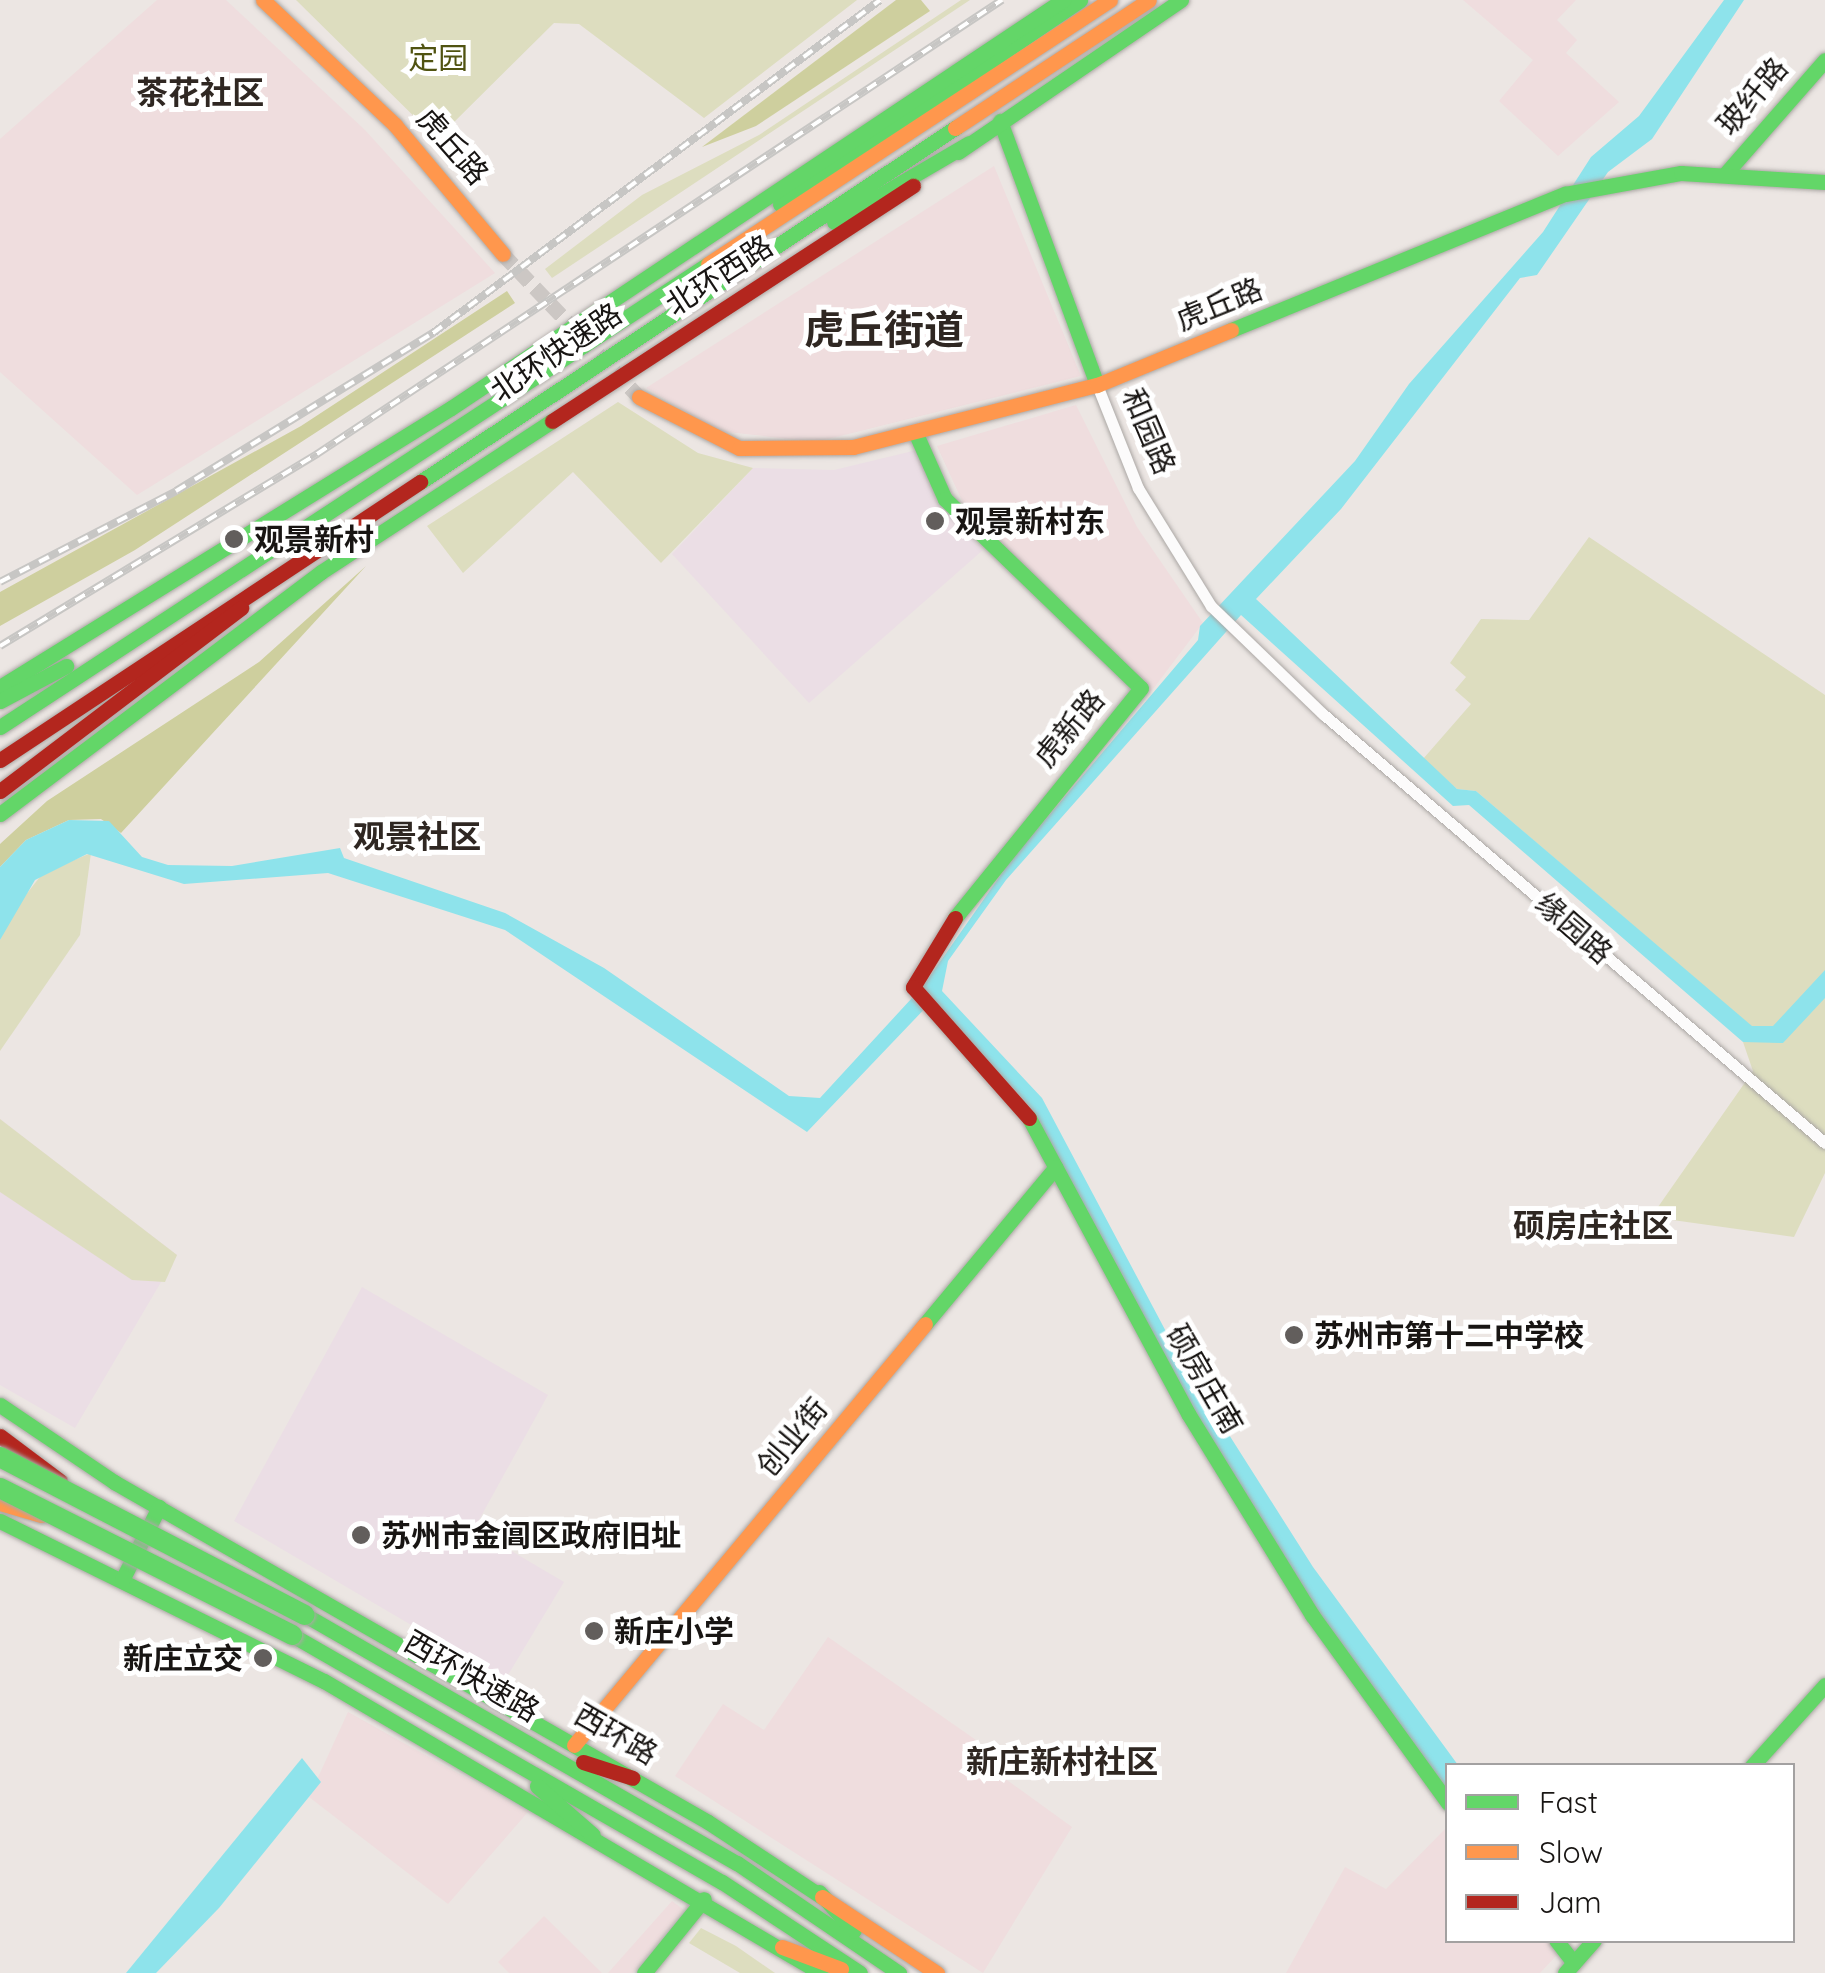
<!DOCTYPE html>
<meta charset="utf-8">
<style>
body{margin:0}
#map{position:relative;width:1825px;height:1973px;overflow:hidden;background:#ece6e3;font-family:Quicksand,"Noto Sans SC",sans-serif}
div>[style]{position:absolute}
.commercial>*{inset:0;background:#efddde}
.industrial>*{inset:0;background:#ebdee5}
.green>*{inset:0;background:#ddddbf}
.forest>*{inset:0;background:#cecf9e}
.water>*{inset:0;background:#8ee3eb}
.secondary-tunnel>*{height:15px;margin-top:-7.5px;transform-origin:0;background:repeating-linear-gradient(90deg,#ccc7c4 0 15px,transparent 0 23px)}
.roads{filter:drop-shadow(0 0 2px #aba7a4) drop-shadow(0 0 2px #aba7a4)}
.street>*{height:11px;margin:-5.5px;padding:0 5.5px;transform-origin:5.5px;border-radius:5.5px;background:#fcfbfb}
.fast>*{height:15px;margin:-7.5px;padding:0 7.5px;transform-origin:7.5px;border-radius:7.5px;background:#63d668}
.slow>*{height:15px;margin:-7.5px;padding:0 7.5px;transform-origin:7.5px;border-radius:7.5px;background:#ff974d}
.jam>*{height:15px;margin:-7.5px;padding:0 7.5px;transform-origin:7.5px;border-radius:7.5px;background:#b3261e}
.rail>*{height:8px;margin-top:-4px;transform-origin:0;background:repeating-linear-gradient(90deg,#fff 0 11px,#c7c6c4 0 22px);box-sizing:border-box;border-block:2px solid #c7c6c4}
.bridges{filter:drop-shadow(0 0 2px #aba7a4) drop-shadow(0 0 2px #aba7a4)}
.fast-bridge>*{height:20px;margin:-10px;padding:0 10px;transform-origin:10px;border-radius:10px;background:#63d668}
.dots>*{width:28px;height:28px;translate:-50% -50%;box-sizing:border-box;border:5px solid #fff;border-radius:50%}
span{translate:-50% -50%;white-space:nowrap;text-align:center;line-height:1.15;-webkit-text-stroke:10px #fff;paint-order:stroke}
.park-label{font-size:30px;color:#505311}
.street-label{font-size:30px;color:#181513}
.poi-label{font-size:30px;color:#181513;font-weight:700}
.left{translate:0 -50%;text-align:left}
.right{translate:-100% -50%;text-align:right}
.neighbourhood-label{font-size:32px;color:#2f2722;font-weight:700}
.district-label{font-size:40px;color:#2f2722;font-weight:700}
.legend{position:absolute;left:1445px;top:1763px;width:350px;height:180px;box-sizing:border-box;background:#fff;border:2px solid #a3a1a1;margin:0;padding:12px 18px;list-style:none;font-size:30px;color:#181513}
.legend li{display:flex;align-items:center;gap:20px;height:50px}
.legend b{width:50px;border:2px solid #a3a1a1}
</style>
<div id="map">
<div class="commercial">
<i style="clip-path:polygon(157px 0,226px 0,365px 130px,495px 273px,137px 495px,0 372px,0 139px)"></i>
<i style="clip-path:polygon(1463px 0,1576px 0,1557px 20px,1577px 40px,1566px 53px,1619px 102px,1558px 156px,1499px 101px,1533px 60px)"></i>
<i style="clip-path:polygon(994px 166px,1081px 376px,816px 442px,719px 431px,646px 388px)"></i>
<i style="clip-path:polygon(1076px 405px,1137px 527px,1203px 623px,1150px 693px,964px 505px,937px 446px)"></i>
<i style="clip-path:polygon(828px 1637px,976px 1740px,968px 1752px,1072px 1827px,983px 1973px,675px 1776px,723px 1704px,764px 1730px)"></i>
<i style="clip-path:polygon(348px 1712px,528px 1812px,448px 1904px,309px 1797px)"></i>
<i style="clip-path:polygon(1447px 1827px,1448px 1940px,1570px 1941px,1540px 1973px,1286px 1973px,1345px 1867px,1386px 1889px)"></i>
<i style="clip-path:polygon(672px 1901px,684px 1910px,633px 1973px,608px 1973px)"></i>
<i style="clip-path:polygon(544px 1916px,602px 1973px,509px 1973px,498px 1962px)"></i>
</div>
<div class="industrial">
<i style="clip-path:polygon(917px 450px,937px 502px,983px 550px,809px 703px,672px 554px,753px 468px,834px 470px)"></i>
<i style="clip-path:polygon(0 1119px,177px 1255px,75px 1428px,0 1385px)"></i>
<i style="clip-path:polygon(362px 1287px,548px 1395px,474px 1529px,564px 1582px,505px 1680px,234px 1521px)"></i>
</div>
<div class="green">
<i style="clip-path:polygon(296px 0,857px 0,704px 118px,579px 24px,554px 23px,437px 139px)"></i>
<i style="clip-path:polygon(961px 0,970px 0,552px 278px,545px 269px,642px 195px,759px 135px)"></i>
<i style="clip-path:polygon(618px 402px,698px 453px,753px 468px,661px 563px,573px 472px,463px 573px,427px 526px)"></i>
<i style="clip-path:polygon(1589px 537px,1825px 695px,1825px 1173px,1794px 1237px,1651px 1217px,1753px 1071px,1743px 1042px,1751px 1026px,1476px 791px,1457px 789px,1423px 759px,1471px 704px,1455px 690px,1466px 677px,1450px 663px,1481px 619px,1529px 620px)"></i>
<i style="clip-path:polygon(91px 853px,80px 935px,0 1051px,0 940px,13px 911px,43px 873px)"></i>
<i style="clip-path:polygon(0 1119px,177px 1255px,165px 1282px,132px 1280px,0 1192px)"></i>
<i style="clip-path:polygon(701px 1928px,736px 1946px,775px 1973px,740px 1973px,689px 1943px)"></i>
</div>
<div class="forest">
<i style="clip-path:polygon(896px 0,921px 0,930px 11px,756px 126px,702px 147px)"></i>
<i style="clip-path:polygon(507px 291px,515px 303px,135px 550px,0 626px,0 592px,301px 426px)"></i>
<i style="clip-path:polygon(366px 566px,121px 833px,101px 819px,69px 820px,26px 840px,0 867px,0 844px,47px 801px,259px 662px)"></i>
</div>
<div class="water">
<i style="clip-path:polygon(1724px 0,1744px 0,1652px 139px,1608px 172px,1537px 275px,1520px 278px,1341px 509px,1256px 599px,1457px 789px,1476px 791px,1752px 1026px,1773px 1026px,1825px 970px,1825px 998px,1783px 1043px,1743px 1042px,1469px 805px,1453px 806px,1241px 615px,1006px 880px,948px 961px,942px 991px,1042px 1098px,1179px 1356px,1313px 1567px,1458px 1765px,1448px 1766px,1447px 1790px,1315px 1608px,1215px 1448px,1030px 1107px,933px 1000px,807px 1132px,505px 930px,328px 873px,184px 884px,87px 854px,35px 880px,0 940px,0 867px,26px 840px,69px 820px,109px 821px,142px 857px,168px 865px,232px 866px,340px 848px,344px 858px,505px 913px,604px 968px,789px 1096px,820px 1098px,923px 986px,1012px 859px,1198px 640px,1200px 626px,1355px 461px,1409px 384px,1543px 232px,1591px 157px,1639px 116px)"></i>
<i style="clip-path:polygon(302px 1758px,321px 1782px,219px 1908px,156px 1973px,126px 1973px)"></i>
</div>
<div class="secondary-tunnel">
<i style="left:503px;top:254px;width:197px;rotate:46.4deg"></i>
</div>
<div class="roads">
<div class="street">
<i style="left:1097px;top:385px;width:111px;rotate:68.3deg"></i>
<i style="left:1138px;top:488px;width:139px;rotate:58.3deg"></i>
<i style="left:1211px;top:606px;width:156px;rotate:44deg"></i>
<i style="left:1323px;top:714px;width:660px;rotate:40.52deg"></i>
</div>
<div class="fast">
<i style="left:1000px;top:121px;width:281px;rotate:69.8deg"></i>
<i style="left:958px;top:152px;width:270px;rotate:-34.3deg"></i>
<i style="left:1726px;top:173px;width:150px;rotate:-48.8deg"></i>
<i style="left:780px;top:204px;width:363px;rotate:-34.2deg"></i>
<i style="left:834px;top:222px;width:156px;rotate:-30.3deg"></i>
<i style="left:1231px;top:330px;width:361px;rotate:-22.2deg"></i>
<i style="left:1565px;top:194px;width:118px;rotate:-10.3deg"></i>
<i style="left:1681px;top:173px;width:144px;rotate:3.6deg"></i>
<i style="left:916px;top:434px;width:71px;rotate:66deg"></i>
<i style="left:945px;top:499px;width:272px;rotate:44deg"></i>
<i style="left:1141px;top:688px;width:296px;rotate:129deg"></i>
<i style="left:420px;top:482px;width:642px;rotate:-33.49deg"></i>
<i style="left:0;top:687px;width:530px;rotate:-31.74deg"></i>
<i style="left:451px;top:408px;width:736px;rotate:-33.69deg"></i>
<i style="left:0;top:701px;width:75px;rotate:-27.9deg"></i>
<i style="left:0;top:727px;width:846px;rotate:-33.18deg"></i>
<i style="left:0;top:814px;width:402px;rotate:-37deg"></i>
<i style="left:321px;top:572px;width:276px;rotate:-33.2deg"></i>
<i style="left:1029px;top:1118px;width:337px;rotate:61.7deg"></i>
<i style="left:1189px;top:1415px;width:235px;rotate:58.4deg"></i>
<i style="left:1312px;top:1615px;width:232px;rotate:54.1deg"></i>
<i style="left:925px;top:1324px;width:204px;rotate:-50.2deg"></i>
<i style="left:0;top:1405px;width:138px;rotate:34deg"></i>
<i style="left:114px;top:1482px;width:684px;rotate:29.79deg"></i>
<i style="left:708px;top:1822px;width:136px;rotate:33.3deg"></i>
<i style="left:0;top:1521px;width:361px;rotate:26.3deg"></i>
<i style="left:324px;top:1681px;width:576px;rotate:30.44deg"></i>
<i style="left:122px;top:1580px;width:82px;rotate:-63.1deg"></i>
<i style="left:305px;top:1615px;width:498px;rotate:29.9deg"></i>
<i style="left:737px;top:1863px;width:196px;rotate:34.2deg"></i>
<i style="left:292px;top:1635px;width:496px;rotate:29.9deg"></i>
<i style="left:722px;top:1882px;width:165px;rotate:33.4deg"></i>
<i style="left:1752px;top:1766px;width:109px;rotate:-48deg"></i>
<i style="left:537px;top:1786px;width:74px;rotate:41.2deg"></i>
<i style="left:819px;top:1892px;width:52px;rotate:48.1deg"></i>
<i style="left:1556px;top:1940px;width:29px;rotate:52deg"></i>
<i style="left:644px;top:1973px;width:95px;rotate:-51deg"></i>
<i style="left:1565px;top:1973px;width:44px;rotate:-48.7deg"></i>
</div>
<div class="slow">
<i style="left:263px;top:0;width:182px;rotate:43.4deg"></i>
<i style="left:395px;top:125px;width:168px;rotate:50.1deg"></i>
<i style="left:955px;top:128px;width:232px;rotate:-33.4deg"></i>
<i style="left:708px;top:264px;width:481px;rotate:-33.3deg"></i>
<i style="left:639px;top:397px;width:112px;rotate:27deg"></i>
<i style="left:739px;top:448px;width:114px;rotate:-0.5deg"></i>
<i style="left:853px;top:447px;width:252px;rotate:-14.3deg"></i>
<i style="left:1097px;top:385px;width:145px;rotate:-22.3deg"></i>
<i style="left:0;top:1503px;width:43px;rotate:16.3deg"></i>
<i style="left:574px;top:1745px;width:548px;rotate:-50.18deg"></i>
<i style="left:822px;top:1897px;width:138px;rotate:33.5deg"></i>
<i style="left:782px;top:1947px;width:63px;rotate:20.4deg"></i>
</div>
<div class="jam">
<i style="left:552px;top:421px;width:431px;rotate:-33.1deg"></i>
<i style="left:0;top:760px;width:504px;rotate:-33.5deg"></i>
<i style="left:0;top:791px;width:303px;rotate:-37.2deg"></i>
<i style="left:955px;top:918px;width:81px;rotate:121.3deg"></i>
<i style="left:913px;top:987px;width:175px;rotate:48.5deg"></i>
<i style="left:0;top:1436px;width:75px;rotate:36.9deg"></i>
<i style="left:583px;top:1762px;width:52px;rotate:17.7deg"></i>
</div>
</div>
<div class="rail">
<i style="left:0;top:582px;width:198px;rotate:-27.3deg"></i>
<i style="left:176px;top:491px;width:302px;rotate:-31.6deg"></i>
<i style="left:433px;top:333px;width:557px;rotate:-36.68deg"></i>
<i style="left:0;top:646px;width:371px;rotate:-31.2deg"></i>
<i style="left:317px;top:454px;width:822px;rotate:-33.54deg"></i>
</div>
<div class="bridges">
<div class="fast-bridge">
<i style="left:0;top:1457px;width:343px;rotate:27.4deg"></i>
<i style="left:0;top:1488px;width:327px;rotate:26.7deg"></i>
</div>
</div>
<div class="dots">
<i style="left:935px;top:521px;background:#625e5c"></i>
<i style="left:234px;top:539px;background:#625e5c"></i>
<i style="left:1294px;top:1335px;background:#625e5c"></i>
<i style="left:361px;top:1535px;background:#625e5c"></i>
<i style="left:594px;top:1631px;background:#625e5c"></i>
<i style="left:263px;top:1658px;background:#625e5c"></i>
</div>
<div class="park-label">
<span style="left:438px;top:58px">定园</span>
</div>
<div class="street-label">
<span style="left:1752px;top:96px;rotate:-49deg">玻纤路</span>
<span style="left:453px;top:146px;rotate:49deg">虎丘路</span>
<span style="left:719px;top:275px;rotate:-33deg">北环西路</span>
<span style="left:1219px;top:304px;rotate:-22deg">虎丘路</span>
<span style="left:556px;top:352px;rotate:-34deg">北环快速路</span>
<span style="left:1149px;top:431px;rotate:67deg">和园路</span>
<span style="left:1069px;top:728px;rotate:-50deg">虎新路</span>
<span style="left:1574px;top:928px;rotate:41deg">缘园路</span>
<span style="left:1205px;top:1379px;rotate:60deg">硕房庄南</span>
<span style="left:792px;top:1437px;rotate:-50deg">创业街</span>
<span style="left:472px;top:1676px;rotate:30deg">西环快速路</span>
<span style="left:616px;top:1734px;rotate:30deg">西环路</span>
</div>
<div class="poi-label">
<span class="left" style="left:955px;top:521px">观景新村东</span>
<span class="left" style="left:254px;top:539px">观景新村</span>
<span class="left" style="left:1314px;top:1335px">苏州市第十二中学校</span>
<span class="left" style="left:381px;top:1535px">苏州市金阊区政府旧址</span>
<span class="left" style="left:614px;top:1631px">新庄小学</span>
<span class="right" style="left:243px;top:1658px">新庄立交</span>
</div>
<div class="neighbourhood-label">
<span style="left:200px;top:92px">茶花社区</span>
<span style="left:417px;top:836px">观景社区</span>
<span style="left:1593px;top:1225px">硕房庄社区</span>
<span style="left:1062px;top:1761px">新庄新村社区</span>
</div>
<div class="district-label">
<span style="left:884px;top:329px">虎丘街道</span>
</div>
<ul class="legend">
<li><b style="height:12px;background:#63d668"></b>Fast</li>
<li><b style="height:12px;background:#ff974d"></b>Slow</li>
<li><b style="height:12px;background:#b3261e"></b>Jam</li>
</ul>
</div>
